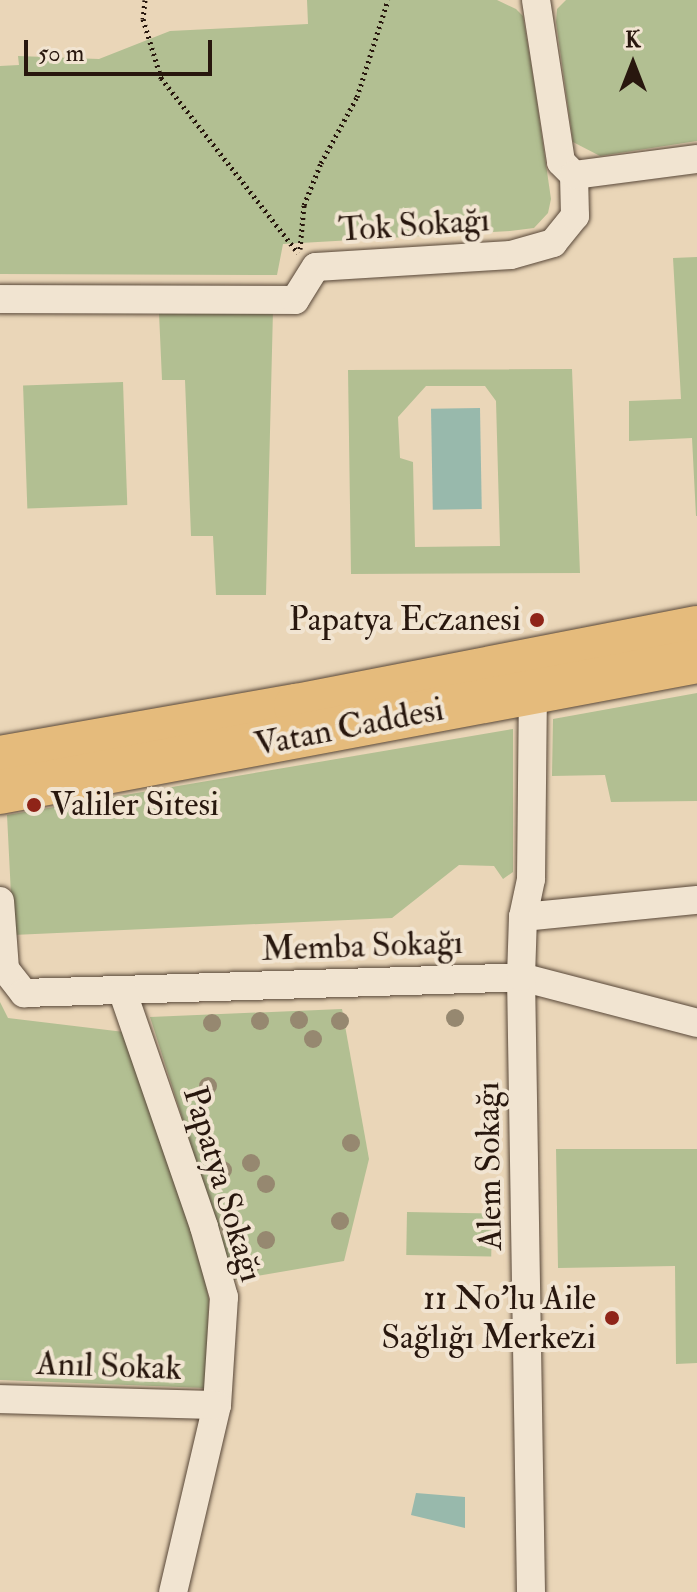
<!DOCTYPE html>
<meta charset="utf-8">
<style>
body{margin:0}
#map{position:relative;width:697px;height:1592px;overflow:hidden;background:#ead6b8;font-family:"IM FELL Double Pica",serif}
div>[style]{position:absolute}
.green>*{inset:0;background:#b2bf92;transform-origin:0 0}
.water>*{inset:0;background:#98b9ac;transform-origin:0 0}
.path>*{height:5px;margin-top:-2.5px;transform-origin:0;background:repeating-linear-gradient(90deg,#28170e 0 2px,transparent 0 6px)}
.roads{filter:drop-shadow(0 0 2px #584738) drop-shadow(0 0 2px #584738)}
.minor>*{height:28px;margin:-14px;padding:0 14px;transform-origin:14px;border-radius:14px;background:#f1e4d1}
.primary>*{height:44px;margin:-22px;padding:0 22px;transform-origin:22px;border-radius:22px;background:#e5bb7c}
.trees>*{width:18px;height:18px;margin:-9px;border-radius:50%;background:#968870}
.dots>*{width:22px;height:22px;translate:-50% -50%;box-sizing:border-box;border:4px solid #f1e4d1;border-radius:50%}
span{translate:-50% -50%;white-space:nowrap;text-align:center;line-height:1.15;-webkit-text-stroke:8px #f1e4d1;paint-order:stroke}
.street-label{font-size:34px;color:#28170e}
.poi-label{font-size:34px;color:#28170e}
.right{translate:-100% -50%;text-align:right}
.left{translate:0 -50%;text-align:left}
.north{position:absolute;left:593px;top:24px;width:80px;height:80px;-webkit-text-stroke:6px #f1e4d1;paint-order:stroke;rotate:0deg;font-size:22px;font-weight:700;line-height:32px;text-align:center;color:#28170e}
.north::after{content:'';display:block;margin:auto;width:28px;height:36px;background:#28170e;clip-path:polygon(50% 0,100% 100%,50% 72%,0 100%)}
.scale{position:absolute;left:24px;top:40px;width:188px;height:36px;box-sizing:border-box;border:4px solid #28170e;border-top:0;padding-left:10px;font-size:24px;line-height:28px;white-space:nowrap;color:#28170e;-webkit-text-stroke:6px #f1e4d1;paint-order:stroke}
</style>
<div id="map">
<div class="green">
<i style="clip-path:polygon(307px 0,497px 0,516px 9px,523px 16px,534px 82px,551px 199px,548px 213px,534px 228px,510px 231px,283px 244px,277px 275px,0 274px,0 66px,19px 65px,18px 56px,99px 59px,170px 31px,308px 24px)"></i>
<i style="clip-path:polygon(566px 0,697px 0,697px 141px,600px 156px,573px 142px,556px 22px,557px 9px)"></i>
<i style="clip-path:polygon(697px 257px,697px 516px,696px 516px,692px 438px,629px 441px,629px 401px,681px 399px,673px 258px)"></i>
<i style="clip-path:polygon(273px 310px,266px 595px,216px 595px,213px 536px,191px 536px,185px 380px,162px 380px,159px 313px)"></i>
<i style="clip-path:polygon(evenodd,572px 369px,580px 573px,351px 574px,348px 370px,572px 369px,426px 386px,485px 386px,496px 401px,500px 546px,415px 547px,413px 462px,400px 458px,398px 417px,426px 386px)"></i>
<i style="left:123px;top:382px;width:123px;height:100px;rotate:88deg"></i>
<i style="clip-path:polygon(697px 693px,697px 801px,611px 802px,605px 775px,552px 776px,553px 719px)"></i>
<i style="clip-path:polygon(513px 729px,513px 872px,503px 879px,494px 866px,459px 865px,392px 918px,13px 935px,7px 815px)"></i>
<i style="clip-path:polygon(0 1002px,8px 1018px,124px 1032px,199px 1247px,209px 1301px,205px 1388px,0 1380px)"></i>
<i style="clip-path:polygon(342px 1009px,369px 1159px,344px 1261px,234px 1280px,150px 1017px)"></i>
<i style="clip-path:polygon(556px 1149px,697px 1149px,697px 1363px,676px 1364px,675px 1266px,558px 1268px)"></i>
<i style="left:407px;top:1212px;width:85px;height:43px;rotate:1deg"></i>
</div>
<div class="water">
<i style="left:480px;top:408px;width:101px;height:49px;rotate:89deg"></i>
<i style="clip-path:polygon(416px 1493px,465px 1497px,465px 1528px,411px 1515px)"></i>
</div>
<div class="path">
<i style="left:145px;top:0;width:19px;rotate:96deg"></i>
<i style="left:143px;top:19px;width:62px;rotate:73deg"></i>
<i style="left:161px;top:78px;width:222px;rotate:51.9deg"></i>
<i style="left:300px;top:249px;width:44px;rotate:-84.8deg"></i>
<i style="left:304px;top:205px;width:45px;rotate:-68deg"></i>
<i style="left:321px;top:163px;width:75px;rotate:-61.4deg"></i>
<i style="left:357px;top:97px;width:102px;rotate:-72.3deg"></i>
</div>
<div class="roads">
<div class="minor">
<i style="left:536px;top:0;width:164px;rotate:81.2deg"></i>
<i style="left:561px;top:162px;width:18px;rotate:45deg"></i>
<i style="left:0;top:299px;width:295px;rotate:0.2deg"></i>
<i style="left:295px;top:300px;width:39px;rotate:-58deg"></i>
<i style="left:316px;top:267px;width:195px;rotate:-3.5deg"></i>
<i style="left:511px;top:255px;width:44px;rotate:-15.9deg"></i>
<i style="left:553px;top:243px;width:35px;rotate:-51deg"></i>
<i style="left:575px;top:216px;width:41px;rotate:-91.4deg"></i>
<i style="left:574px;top:175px;width:124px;rotate:-7.4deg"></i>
<i style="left:0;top:901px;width:68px;rotate:85.8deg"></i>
<i style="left:5px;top:969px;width:31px;rotate:52deg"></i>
<i style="left:24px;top:993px;width:497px;rotate:-1.8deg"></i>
<i style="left:521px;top:977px;width:182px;rotate:14.6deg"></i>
<i style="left:523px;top:917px;width:175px;rotate:-5.6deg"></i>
<i style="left:122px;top:990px;width:251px;rotate:70.9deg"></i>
<i style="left:204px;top:1227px;width:73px;rotate:74.1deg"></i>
<i style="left:224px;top:1297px;width:108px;rotate:93.7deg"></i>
<i style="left:217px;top:1405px;width:192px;rotate:103.2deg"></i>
<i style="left:0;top:1399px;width:217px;rotate:1.6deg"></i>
<i style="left:531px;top:1592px;width:615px;rotate:-90.93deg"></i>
<i style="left:521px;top:977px;width:60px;rotate:-88.1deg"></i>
<i style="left:523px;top:917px;width:39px;rotate:-78deg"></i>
<i style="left:531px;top:879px;width:187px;rotate:-89.4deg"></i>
</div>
<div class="primary">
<i style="left:0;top:758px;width:301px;rotate:-10deg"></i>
<i style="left:296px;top:706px;width:409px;rotate:-11deg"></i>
<i style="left:0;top:792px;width:709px;rotate:-10.64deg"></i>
</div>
</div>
<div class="trees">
<i style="left:455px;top:1018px"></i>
<i style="left:299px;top:1020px"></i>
<i style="left:260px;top:1021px"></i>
<i style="left:340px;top:1021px"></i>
<i style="left:212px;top:1023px"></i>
<i style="left:313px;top:1039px"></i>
<i style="left:208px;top:1086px"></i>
<i style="left:351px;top:1143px"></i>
<i style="left:251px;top:1163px"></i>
<i style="left:223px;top:1170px"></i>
<i style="left:266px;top:1184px"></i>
<i style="left:340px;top:1221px"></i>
<i style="left:229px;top:1230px"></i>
<i style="left:266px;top:1240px"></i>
<i style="left:252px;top:1264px"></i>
</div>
<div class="dots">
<i style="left:537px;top:620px;background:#8f2418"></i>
<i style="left:34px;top:805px;background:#8f2418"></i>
<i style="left:612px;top:1318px;background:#8f2418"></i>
</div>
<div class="street-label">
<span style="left:414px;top:225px;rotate:-4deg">Tok Sokağı</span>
<span style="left:349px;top:727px;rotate:-11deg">Vatan Caddesi</span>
<span style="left:362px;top:946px;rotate:-2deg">Memba Sokağı</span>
<span style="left:489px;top:1166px;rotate:-91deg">Alem Sokağı</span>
<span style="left:223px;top:1184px;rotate:73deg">Papatya Sokağı</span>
<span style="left:109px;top:1366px;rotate:2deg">Anıl Sokak</span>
</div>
<div class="poi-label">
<span class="right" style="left:521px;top:620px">Papatya Eczanesi</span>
<span class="left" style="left:50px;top:805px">Valiler Sitesi</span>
<span class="right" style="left:596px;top:1318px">11 No'lu Aile<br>Sağlığı Merkezi</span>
</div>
<div class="north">K</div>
<div class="scale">50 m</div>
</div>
